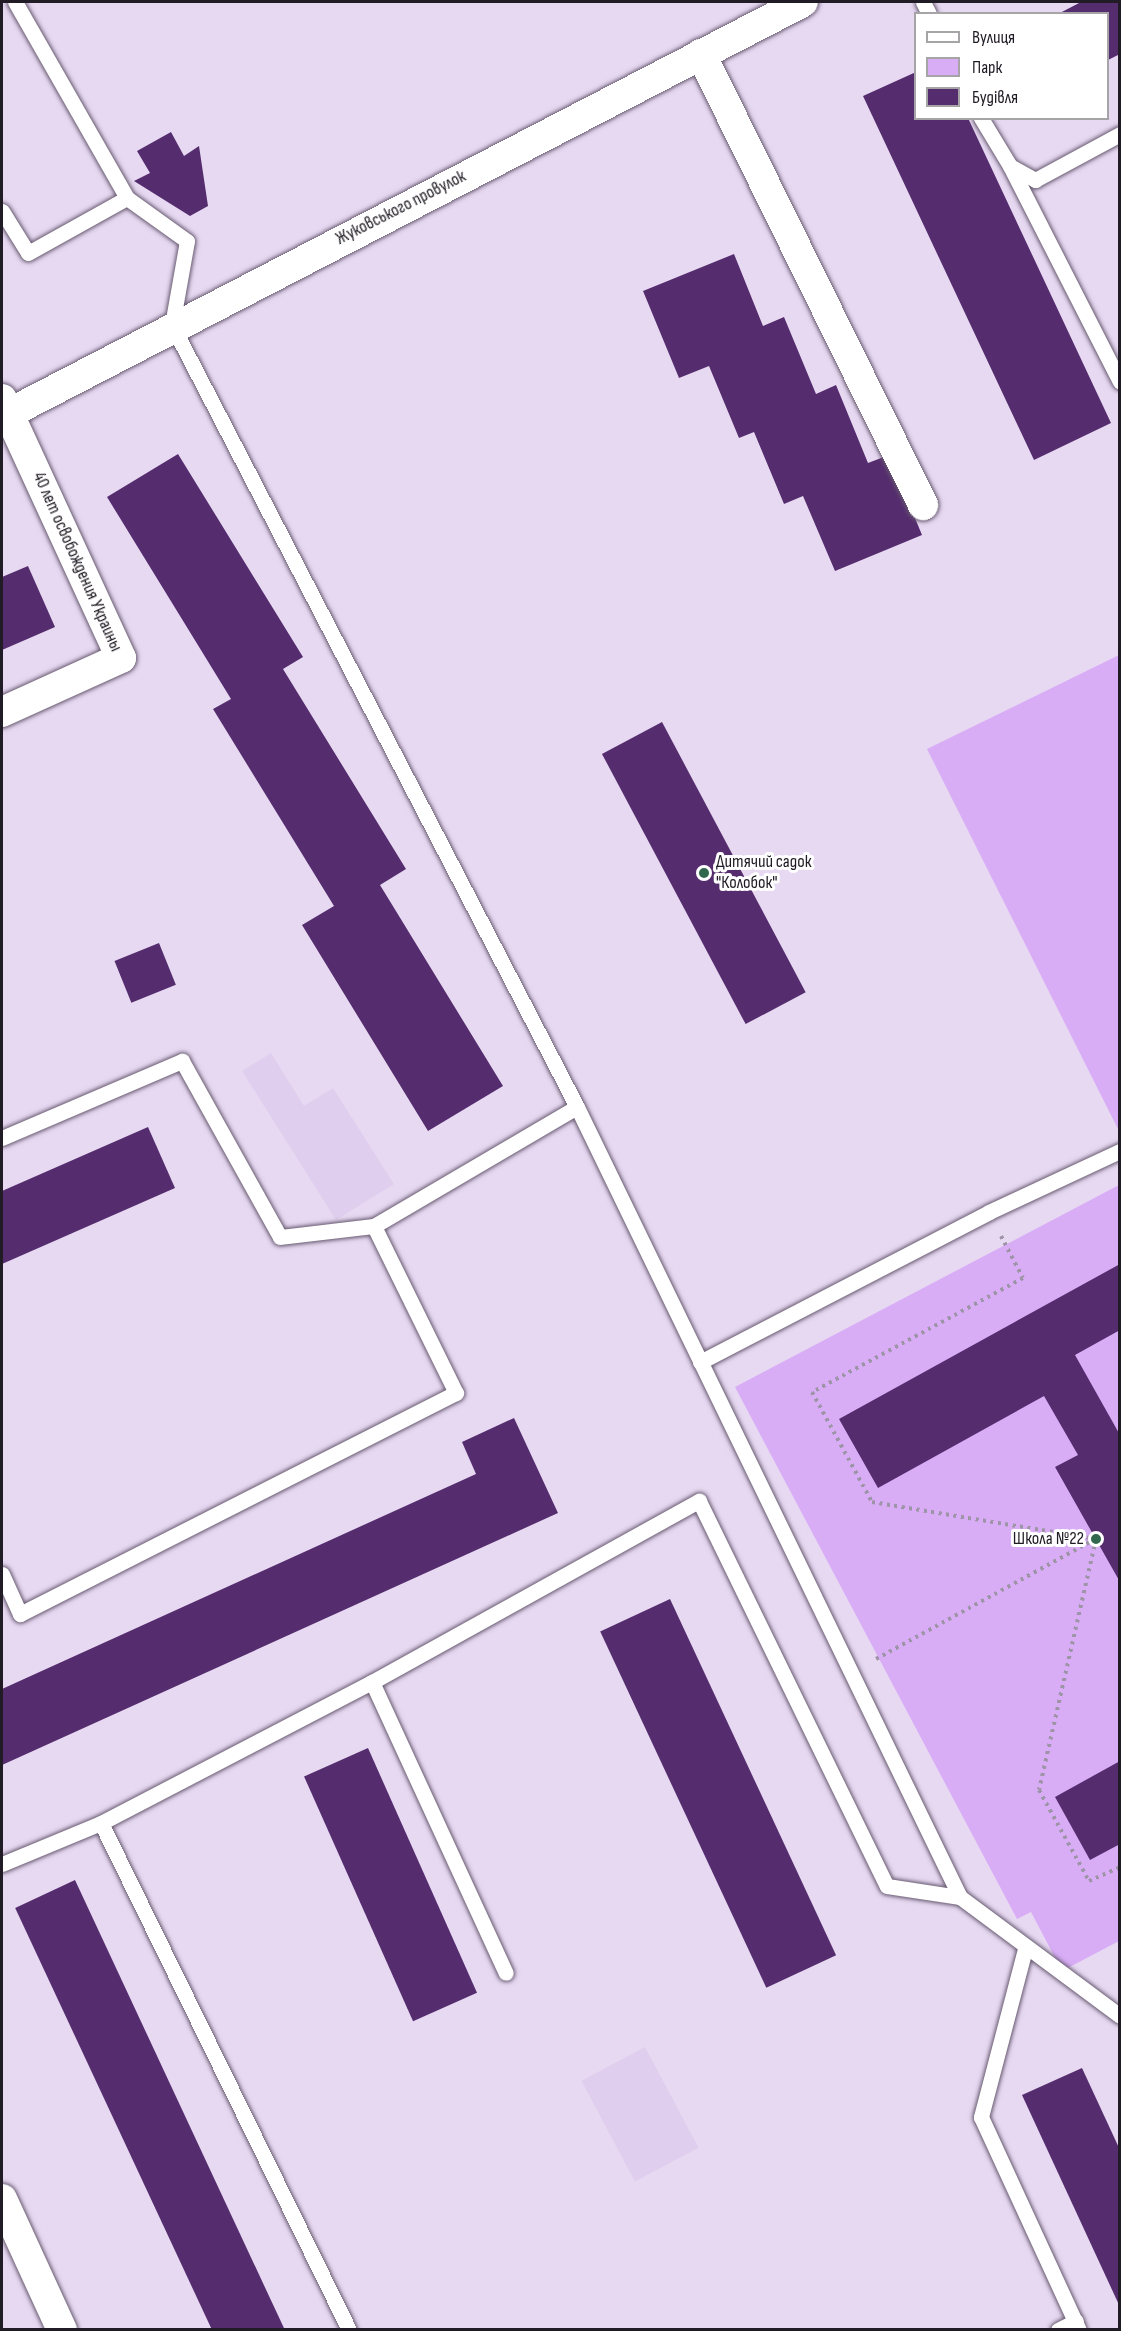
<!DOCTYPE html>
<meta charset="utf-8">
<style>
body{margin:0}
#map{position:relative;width:1121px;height:2331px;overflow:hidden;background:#e7d9f2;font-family:"Sofia Sans Condensed",sans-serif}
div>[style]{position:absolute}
.built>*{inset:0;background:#e0ceee;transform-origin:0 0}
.green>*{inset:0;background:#d8adf6}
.building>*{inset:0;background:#552d6e;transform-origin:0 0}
.path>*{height:4px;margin-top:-2px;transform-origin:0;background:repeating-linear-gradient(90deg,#9e94a7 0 3px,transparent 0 7.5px)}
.roads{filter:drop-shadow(0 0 2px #675a70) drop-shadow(0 0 2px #675a70)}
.service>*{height:15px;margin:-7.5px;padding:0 7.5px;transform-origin:7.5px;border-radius:7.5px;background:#fff}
.minor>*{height:30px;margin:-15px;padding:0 15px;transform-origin:15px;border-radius:15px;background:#fff}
.dots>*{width:16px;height:16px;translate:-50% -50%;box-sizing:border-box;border:3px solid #fff;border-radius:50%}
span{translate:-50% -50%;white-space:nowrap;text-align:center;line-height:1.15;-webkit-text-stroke:6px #fff;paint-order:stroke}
.street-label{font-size:18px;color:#201b24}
.poi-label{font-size:18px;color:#201b24}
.left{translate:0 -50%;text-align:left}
.right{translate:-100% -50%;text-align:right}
.frame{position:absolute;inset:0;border:3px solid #201b24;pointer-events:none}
.legend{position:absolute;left:914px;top:12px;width:195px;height:108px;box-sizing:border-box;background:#fff;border:2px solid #a6a4a7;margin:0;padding:8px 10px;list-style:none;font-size:18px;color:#201b24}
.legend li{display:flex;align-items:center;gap:12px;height:30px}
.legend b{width:30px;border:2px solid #a6a4a7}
</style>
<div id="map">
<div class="built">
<i style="clip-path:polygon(271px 1053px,304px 1106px,333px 1088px,394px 1184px,336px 1220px,242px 1071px)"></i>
<i style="left:645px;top:2047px;width:114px;height:72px;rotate:62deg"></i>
</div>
<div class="green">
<i style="clip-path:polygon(1119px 655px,1119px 1131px,927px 749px)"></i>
<i style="clip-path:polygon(1119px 1185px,1119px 1941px,1062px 1971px,1031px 1912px,1017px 1919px,735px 1387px)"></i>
</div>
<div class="building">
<i style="clip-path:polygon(1081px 2px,1120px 2px,1120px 54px,1108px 60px,1108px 14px,1058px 14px)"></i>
<i style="clip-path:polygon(916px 72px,916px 118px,968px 118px,1111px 423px,1034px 460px,863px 96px)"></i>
<i style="clip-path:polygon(171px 132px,184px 156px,199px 146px,208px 206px,190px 216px,134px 181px,150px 173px,137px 151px)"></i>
<i style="clip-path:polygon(734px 254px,763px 326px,784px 317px,816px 394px,836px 385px,868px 463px,889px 455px,922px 535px,835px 571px,803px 496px,784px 504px,754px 432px,739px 438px,709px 366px,679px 378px,643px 291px)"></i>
<i style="clip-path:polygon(178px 454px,303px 657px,283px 669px,406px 869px,380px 885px,503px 1086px,428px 1131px,302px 925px,334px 906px,213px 709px,231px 699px,107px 497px)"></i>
<i style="clip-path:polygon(28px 566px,55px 627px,2px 650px,2px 577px)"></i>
<i style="left:662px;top:722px;width:306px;height:68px;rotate:62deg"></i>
<i style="left:159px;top:943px;width:45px;height:48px;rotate:68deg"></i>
<i style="clip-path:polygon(148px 1127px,175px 1188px,2px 1264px,2px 1191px)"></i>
<i style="clip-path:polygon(1120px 1264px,1120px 1330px,1075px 1355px,1120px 1435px,1120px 1582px,1055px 1467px,1078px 1455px,1044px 1396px,878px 1488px,839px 1419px)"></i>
<i style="clip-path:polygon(514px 1418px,558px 1513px,2px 1765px,2px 1689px,476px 1474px,462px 1442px)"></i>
<i style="left:670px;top:1599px;width:393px;height:77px;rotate:65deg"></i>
<i style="left:368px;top:1748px;width:268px;height:70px;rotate:66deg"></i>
<i style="clip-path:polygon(1120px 1761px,1120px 1844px,1090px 1860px,1055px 1797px)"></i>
<i style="left:75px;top:1880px;width:495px;height:66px;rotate:65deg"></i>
<i style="clip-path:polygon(1082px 2068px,1120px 2150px,1120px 2307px,1022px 2095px)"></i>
</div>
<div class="path">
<i style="left:1001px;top:1236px;width:47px;rotate:62.4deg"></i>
<i style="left:1023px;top:1278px;width:240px;rotate:151.6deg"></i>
<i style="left:812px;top:1392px;width:125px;rotate:61.4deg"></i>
<i style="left:872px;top:1502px;width:227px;rotate:9.4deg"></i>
<i style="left:1096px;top:1539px;width:257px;rotate:102.8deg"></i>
<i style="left:1039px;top:1790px;width:104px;rotate:61.2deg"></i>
<i style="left:1089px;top:1881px;width:34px;rotate:-24deg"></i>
<i style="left:876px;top:1659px;width:250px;rotate:-28.7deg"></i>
</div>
<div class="roads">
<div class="service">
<i style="left:923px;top:2px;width:13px;rotate:63deg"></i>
<i style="left:981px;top:118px;width:56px;rotate:58.9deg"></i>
<i style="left:1010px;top:166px;width:29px;rotate:29deg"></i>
<i style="left:1035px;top:180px;width:97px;rotate:-28.4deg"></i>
<i style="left:1010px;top:166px;width:242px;rotate:63deg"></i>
<i style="left:2px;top:211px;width:49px;rotate:58.2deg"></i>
<i style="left:28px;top:253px;width:113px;rotate:-29.1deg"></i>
<i style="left:577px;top:1107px;width:878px;rotate:64.14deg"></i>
<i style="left:2px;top:1138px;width:196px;rotate:-23.2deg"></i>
<i style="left:182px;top:1061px;width:201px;rotate:60.9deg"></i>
<i style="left:280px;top:1237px;width:95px;rotate:-6.7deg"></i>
<i style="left:374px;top:1226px;width:235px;rotate:-30.4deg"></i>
<i style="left:577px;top:1107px;width:881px;rotate:-117.38deg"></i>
<i style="left:172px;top:325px;width:85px;rotate:-79.9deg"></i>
<i style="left:187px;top:241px;width:74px;rotate:-144.4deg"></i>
<i style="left:127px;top:198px;width:226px;rotate:-119.7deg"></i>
<i style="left:700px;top:1362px;width:326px;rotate:-27.4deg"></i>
<i style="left:989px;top:1212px;width:145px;rotate:-25deg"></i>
<i style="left:2px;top:1574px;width:44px;rotate:65.8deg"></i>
<i style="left:20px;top:1614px;width:489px;rotate:-26.9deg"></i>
<i style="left:456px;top:1393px;width:186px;rotate:-116.2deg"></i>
<i style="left:372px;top:1682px;width:320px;rotate:65.3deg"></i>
<i style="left:101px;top:1823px;width:564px;rotate:63.93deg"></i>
<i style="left:2px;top:1864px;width:107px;rotate:-22.5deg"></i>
<i style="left:101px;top:1823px;width:305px;rotate:-27.5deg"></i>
<i style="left:372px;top:1682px;width:374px;rotate:-29deg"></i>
<i style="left:699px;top:1501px;width:428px;rotate:64deg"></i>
<i style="left:887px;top:1886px;width:74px;rotate:8.6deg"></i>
<i style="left:960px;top:1897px;width:199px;rotate:36.6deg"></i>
<i style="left:1025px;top:1949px;width:174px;rotate:104.7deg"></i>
<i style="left:981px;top:2117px;width:234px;rotate:65.3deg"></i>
<i style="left:1058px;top:2330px;width:20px;rotate:-27deg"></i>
</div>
<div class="minor">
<i style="left:701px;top:54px;width:503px;rotate:63.79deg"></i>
<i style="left:2px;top:399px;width:285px;rotate:65.3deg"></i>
<i style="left:121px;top:658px;width:131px;rotate:155.6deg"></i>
<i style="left:2px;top:417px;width:902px;rotate:-27.39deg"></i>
<i style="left:2px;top:2199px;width:144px;rotate:65.4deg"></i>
</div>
</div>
<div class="dots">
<i style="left:704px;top:873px;background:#31674d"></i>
<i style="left:1096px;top:1539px;background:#31674d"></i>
</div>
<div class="street-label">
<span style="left:401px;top:208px;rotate:-27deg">Жуковського провулок</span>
<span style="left:77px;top:562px;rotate:66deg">40 лет освобождения Украины</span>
</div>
<div class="poi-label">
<span class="left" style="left:716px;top:873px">Дитячий садок<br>"Колобок"</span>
<span class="right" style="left:1084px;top:1539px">Школа №22</span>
</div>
<div class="frame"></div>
<ul class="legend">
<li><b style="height:8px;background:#fff"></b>Вулиця</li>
<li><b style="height:16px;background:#d8adf6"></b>Парк</li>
<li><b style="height:16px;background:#552d6e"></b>Будівля</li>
</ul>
</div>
